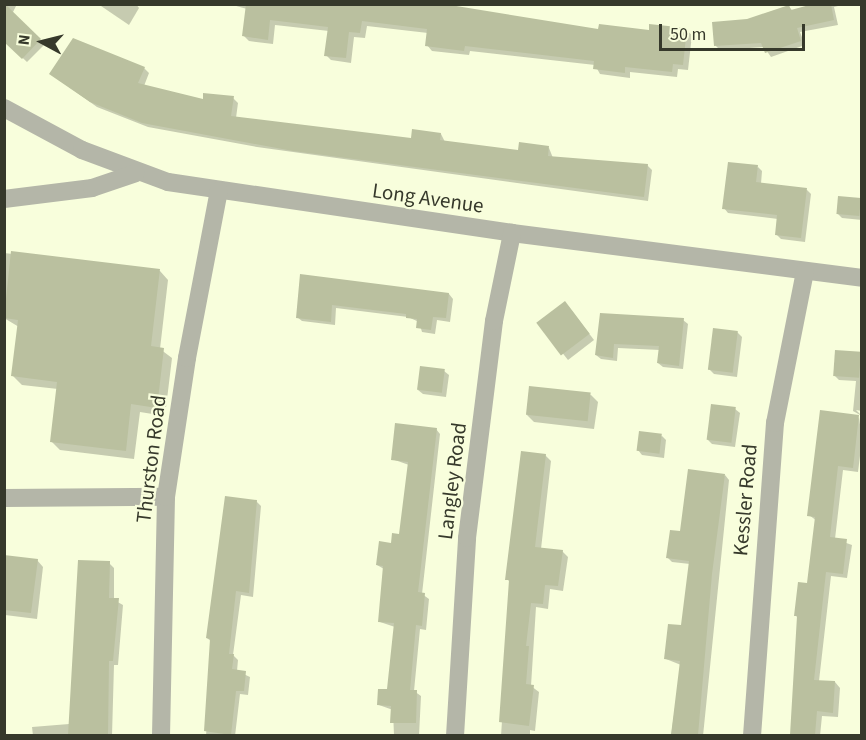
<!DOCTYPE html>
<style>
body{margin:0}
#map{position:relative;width:866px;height:740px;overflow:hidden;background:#f8fedc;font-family:"Source Sans 3",sans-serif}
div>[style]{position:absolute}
.shadow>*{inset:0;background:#0003}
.building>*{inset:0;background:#bac09f;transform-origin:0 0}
.minor>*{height:18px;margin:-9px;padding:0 9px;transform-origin:9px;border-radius:9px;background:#b4b6a8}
span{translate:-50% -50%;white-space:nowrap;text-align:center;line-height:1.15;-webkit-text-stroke:4.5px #f8fedc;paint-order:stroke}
.street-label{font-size:21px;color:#36392b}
.frame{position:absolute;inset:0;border:6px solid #36392b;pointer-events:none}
.north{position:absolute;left:12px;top:12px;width:60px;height:60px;-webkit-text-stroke:4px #f8fedc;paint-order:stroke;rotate:277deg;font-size:16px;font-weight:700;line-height:24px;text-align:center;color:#36392b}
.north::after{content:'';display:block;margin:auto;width:21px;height:27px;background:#36392b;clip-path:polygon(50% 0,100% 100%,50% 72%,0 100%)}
.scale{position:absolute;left:659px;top:24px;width:146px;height:27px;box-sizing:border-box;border:3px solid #36392b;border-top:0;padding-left:8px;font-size:18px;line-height:21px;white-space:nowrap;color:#36392b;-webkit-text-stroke:4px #f8fedc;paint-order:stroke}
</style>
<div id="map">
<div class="shadow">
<i style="clip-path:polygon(4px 4px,17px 4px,12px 14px,44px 45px,27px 62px,4px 40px)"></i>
<i style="clip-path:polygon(136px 4px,139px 8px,129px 25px,101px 6px)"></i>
<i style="clip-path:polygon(229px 4px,407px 4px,599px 31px,686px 30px,692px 35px,688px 70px,678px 69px,677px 77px,630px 72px,630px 78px,600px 74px,595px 65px,470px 51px,469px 55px,432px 51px,427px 45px,428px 33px,367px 26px,365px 38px,354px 37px,351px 63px,331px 60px,326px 55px,329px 31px,275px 25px,273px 44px,249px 41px,244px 36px,247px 9px)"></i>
<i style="clip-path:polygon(819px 4px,846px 4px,834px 7px,838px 25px,800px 32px,805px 45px,771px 57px,764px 47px,720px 50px,715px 45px,747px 21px,788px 6px,793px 11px)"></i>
<i style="clip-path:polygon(144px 68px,149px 73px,144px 86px,204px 101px,233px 98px,238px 103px,236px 118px,412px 140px,441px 134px,445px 142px,519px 151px,549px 148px,553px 158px,647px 165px,652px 170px,648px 201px,257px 147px,148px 127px,97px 107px,51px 74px)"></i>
<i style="clip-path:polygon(758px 167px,762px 171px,761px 184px,807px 190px,811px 194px,805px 242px,781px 239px,776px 234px,778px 219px,728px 213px,724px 208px)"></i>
<i style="clip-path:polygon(839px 197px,862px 200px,862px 220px,842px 218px,837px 213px)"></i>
<i style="clip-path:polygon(4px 253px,160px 271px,168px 280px,160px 349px,172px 358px,165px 416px,140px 412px,134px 459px,60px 450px,51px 441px,58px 389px,22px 385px,13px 376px,19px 327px,4px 318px)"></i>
<i style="clip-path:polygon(302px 275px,449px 294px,453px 299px,450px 322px,437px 320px,435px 334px,422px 332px,419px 322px,408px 317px,336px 308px,335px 325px,302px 321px,297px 317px)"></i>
<i style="clip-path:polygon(569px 307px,594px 340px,568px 360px,539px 323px)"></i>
<i style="clip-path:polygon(601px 314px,683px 320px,688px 324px,683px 369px,663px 367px,658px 363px,660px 350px,618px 348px,617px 361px,601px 359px,596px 355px)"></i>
<i style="clip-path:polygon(737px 332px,742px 337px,737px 377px,714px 374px,710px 370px)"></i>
<i style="clip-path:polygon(837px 351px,862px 354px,862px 411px,856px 410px,862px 416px,853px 411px,856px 381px,839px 380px,834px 375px)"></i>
<i style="clip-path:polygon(444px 371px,449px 375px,446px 397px,423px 394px,418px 390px)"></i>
<i style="clip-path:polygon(591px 395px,598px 402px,594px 429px,534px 422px,527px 415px)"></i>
<i style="clip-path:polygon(735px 409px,740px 413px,735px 447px,712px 444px,708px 440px)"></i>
<i style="clip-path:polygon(859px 417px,862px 440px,858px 472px,843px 470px,835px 539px,852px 545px,847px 578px,831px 576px,819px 681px,835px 682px,840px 688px,838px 717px,822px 716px,820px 736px,791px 736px,799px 619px,795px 615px,809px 584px,817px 521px,809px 515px)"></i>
<i style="clip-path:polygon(436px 429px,440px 434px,422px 594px,429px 599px,426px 630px,420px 629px,414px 691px,421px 696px,419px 736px,394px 736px,393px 710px,379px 705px,389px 691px,395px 627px,380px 622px,384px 569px,377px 565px,400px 536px,409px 465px,392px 459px)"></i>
<i style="clip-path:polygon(662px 436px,666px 440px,664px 458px,642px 455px,638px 450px)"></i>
<i style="clip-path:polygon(545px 455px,551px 461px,541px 549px,562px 551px,568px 557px,563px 591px,550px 589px,548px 609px,536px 607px,531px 686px,539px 692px,535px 731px,530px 730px,530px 736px,501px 736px,511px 583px,507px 579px)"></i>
<i style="clip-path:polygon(725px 475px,729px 480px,703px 736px,671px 736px,681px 665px,666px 659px,682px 627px,690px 564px,672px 562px,668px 558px)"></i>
<i style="clip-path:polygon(256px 501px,261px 506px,253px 597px,241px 595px,233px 655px,238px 660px,237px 671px,250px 677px,248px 695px,240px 694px,235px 736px,206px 736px,212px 642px,207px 638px)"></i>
<i style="clip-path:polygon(4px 558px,37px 560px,43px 567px,37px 619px,5px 615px)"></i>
<i style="clip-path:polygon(109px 563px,114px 568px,114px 600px,123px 605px,118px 665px,114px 665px,112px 736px,33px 736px,32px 727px,69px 724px)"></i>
</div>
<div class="building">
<i style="clip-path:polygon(5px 4px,41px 39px,22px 59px,4px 42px)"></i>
<i style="clip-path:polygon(246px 4px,444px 4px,598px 29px,599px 24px,649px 30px,649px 24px,687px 28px,683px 65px,673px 64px,672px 72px,625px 67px,625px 73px,593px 69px,594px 61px,465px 46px,464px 51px,425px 46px,427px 29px,362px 21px,360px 33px,349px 32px,346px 58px,324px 56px,328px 27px,270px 20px,268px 40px,242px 36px)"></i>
<i style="clip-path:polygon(813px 4px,831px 4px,834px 20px,797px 28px,801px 41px,765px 53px,761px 43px,714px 46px,712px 22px,747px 19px,789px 5px,791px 10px)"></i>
<i style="clip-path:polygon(73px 38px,145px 67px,138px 83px,203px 99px,203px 93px,234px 96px,231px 116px,411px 138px,412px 129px,441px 133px,440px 140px,518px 150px,519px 142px,549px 146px,548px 156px,648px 164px,644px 197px,293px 151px,142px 123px,90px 102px,49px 74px)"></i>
<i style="clip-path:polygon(728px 162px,758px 165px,756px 182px,807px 188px,801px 238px,775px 235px,777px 215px,722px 209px)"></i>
<i style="left:838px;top:196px;width:23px;height:18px;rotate:5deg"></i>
<i style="clip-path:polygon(11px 251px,160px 269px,151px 346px,164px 348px,157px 408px,131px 404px,126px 451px,50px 442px,57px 382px,11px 376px,18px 320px,4px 318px)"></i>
<i style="clip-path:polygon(300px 274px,449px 293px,446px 318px,433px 317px,431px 330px,416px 328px,417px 319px,406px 318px,406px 314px,332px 305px,331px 322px,296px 318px)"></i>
<i style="left:565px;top:301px;width:41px;height:36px;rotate:53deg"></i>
<i style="clip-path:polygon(600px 313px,684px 318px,679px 366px,657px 363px,659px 346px,614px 344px,613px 358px,595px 355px)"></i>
<i style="left:713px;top:328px;width:25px;height:42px;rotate:7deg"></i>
<i style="left:835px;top:350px;width:26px;height:26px;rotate:4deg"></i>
<i style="left:420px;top:366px;width:25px;height:24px;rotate:7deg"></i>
<i style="left:529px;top:386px;width:62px;height:29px;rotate:6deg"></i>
<i style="left:711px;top:404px;width:25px;height:36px;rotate:7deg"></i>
<i style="clip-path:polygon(820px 410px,859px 415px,853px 468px,838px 466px,830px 537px,847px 539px,843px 574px,826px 572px,814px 680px,835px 681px,833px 713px,817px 711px,815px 735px,790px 735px,797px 616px,794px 616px,798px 582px,807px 583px,815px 517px,807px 516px)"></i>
<i style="clip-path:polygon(395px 423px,437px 428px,418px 592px,425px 593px,422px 626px,416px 625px,410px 690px,417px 690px,416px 723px,390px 723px,391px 706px,377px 705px,378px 689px,387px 689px,394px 623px,378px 622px,383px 566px,376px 565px,379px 541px,391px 543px,392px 533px,399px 534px,408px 462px,391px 460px)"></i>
<i style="left:639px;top:431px;width:23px;height:20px;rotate:7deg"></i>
<i style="clip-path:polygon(521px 451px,546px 454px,535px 547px,563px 550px,558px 586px,545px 585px,543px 604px,531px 603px,526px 646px,529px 646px,526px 684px,534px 685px,529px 726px,499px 722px,509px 580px,505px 580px)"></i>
<i style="clip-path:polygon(688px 469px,725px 474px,712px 574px,698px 735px,671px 735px,680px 661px,664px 659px,668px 624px,681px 625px,689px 561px,666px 558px,670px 530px,680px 531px)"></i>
<i style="clip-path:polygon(225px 496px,257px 500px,249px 593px,236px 591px,229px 654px,234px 654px,232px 669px,246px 671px,244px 691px,236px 691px,231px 735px,204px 731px,210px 639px,206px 638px)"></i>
<i style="clip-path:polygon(4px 555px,38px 559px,31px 613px,4px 610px)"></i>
<i style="clip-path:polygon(78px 560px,110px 561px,109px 598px,119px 598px,113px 661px,109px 661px,108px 735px,68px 735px)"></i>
</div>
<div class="minor">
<i style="left:4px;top:108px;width:89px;rotate:28.3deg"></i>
<i style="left:82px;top:150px;width:92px;rotate:20.4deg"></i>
<i style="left:168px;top:182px;width:348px;rotate:8.4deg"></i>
<i style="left:512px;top:233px;width:353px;rotate:7.3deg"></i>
<i style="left:4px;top:199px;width:89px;rotate:-7.1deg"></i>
<i style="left:92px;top:188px;width:46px;rotate:-18.8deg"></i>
<i style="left:4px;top:498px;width:162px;rotate:-0.4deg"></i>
<i style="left:161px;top:736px;width:239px;rotate:-88.8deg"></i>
<i style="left:166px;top:497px;width:141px;rotate:-81.4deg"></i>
<i style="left:187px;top:358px;width:170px;rotate:-79.2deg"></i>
<i style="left:455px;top:736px;width:198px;rotate:-86.5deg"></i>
<i style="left:467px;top:538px;width:219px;rotate:-82.9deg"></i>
<i style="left:494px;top:321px;width:90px;rotate:-78.4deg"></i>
<i style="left:752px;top:736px;width:314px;rotate:-85.8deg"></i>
<i style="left:775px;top:423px;width:155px;rotate:-78.8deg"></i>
</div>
<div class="street-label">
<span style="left:428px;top:198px;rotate:8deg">Long Avenue</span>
<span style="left:151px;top:459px;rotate:-83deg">Thurston Road</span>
<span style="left:452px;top:481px;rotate:-83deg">Langley Road</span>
<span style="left:745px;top:500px;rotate:-85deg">Kessler Road</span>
</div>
<div class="frame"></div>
<div class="north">N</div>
<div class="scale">50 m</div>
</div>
